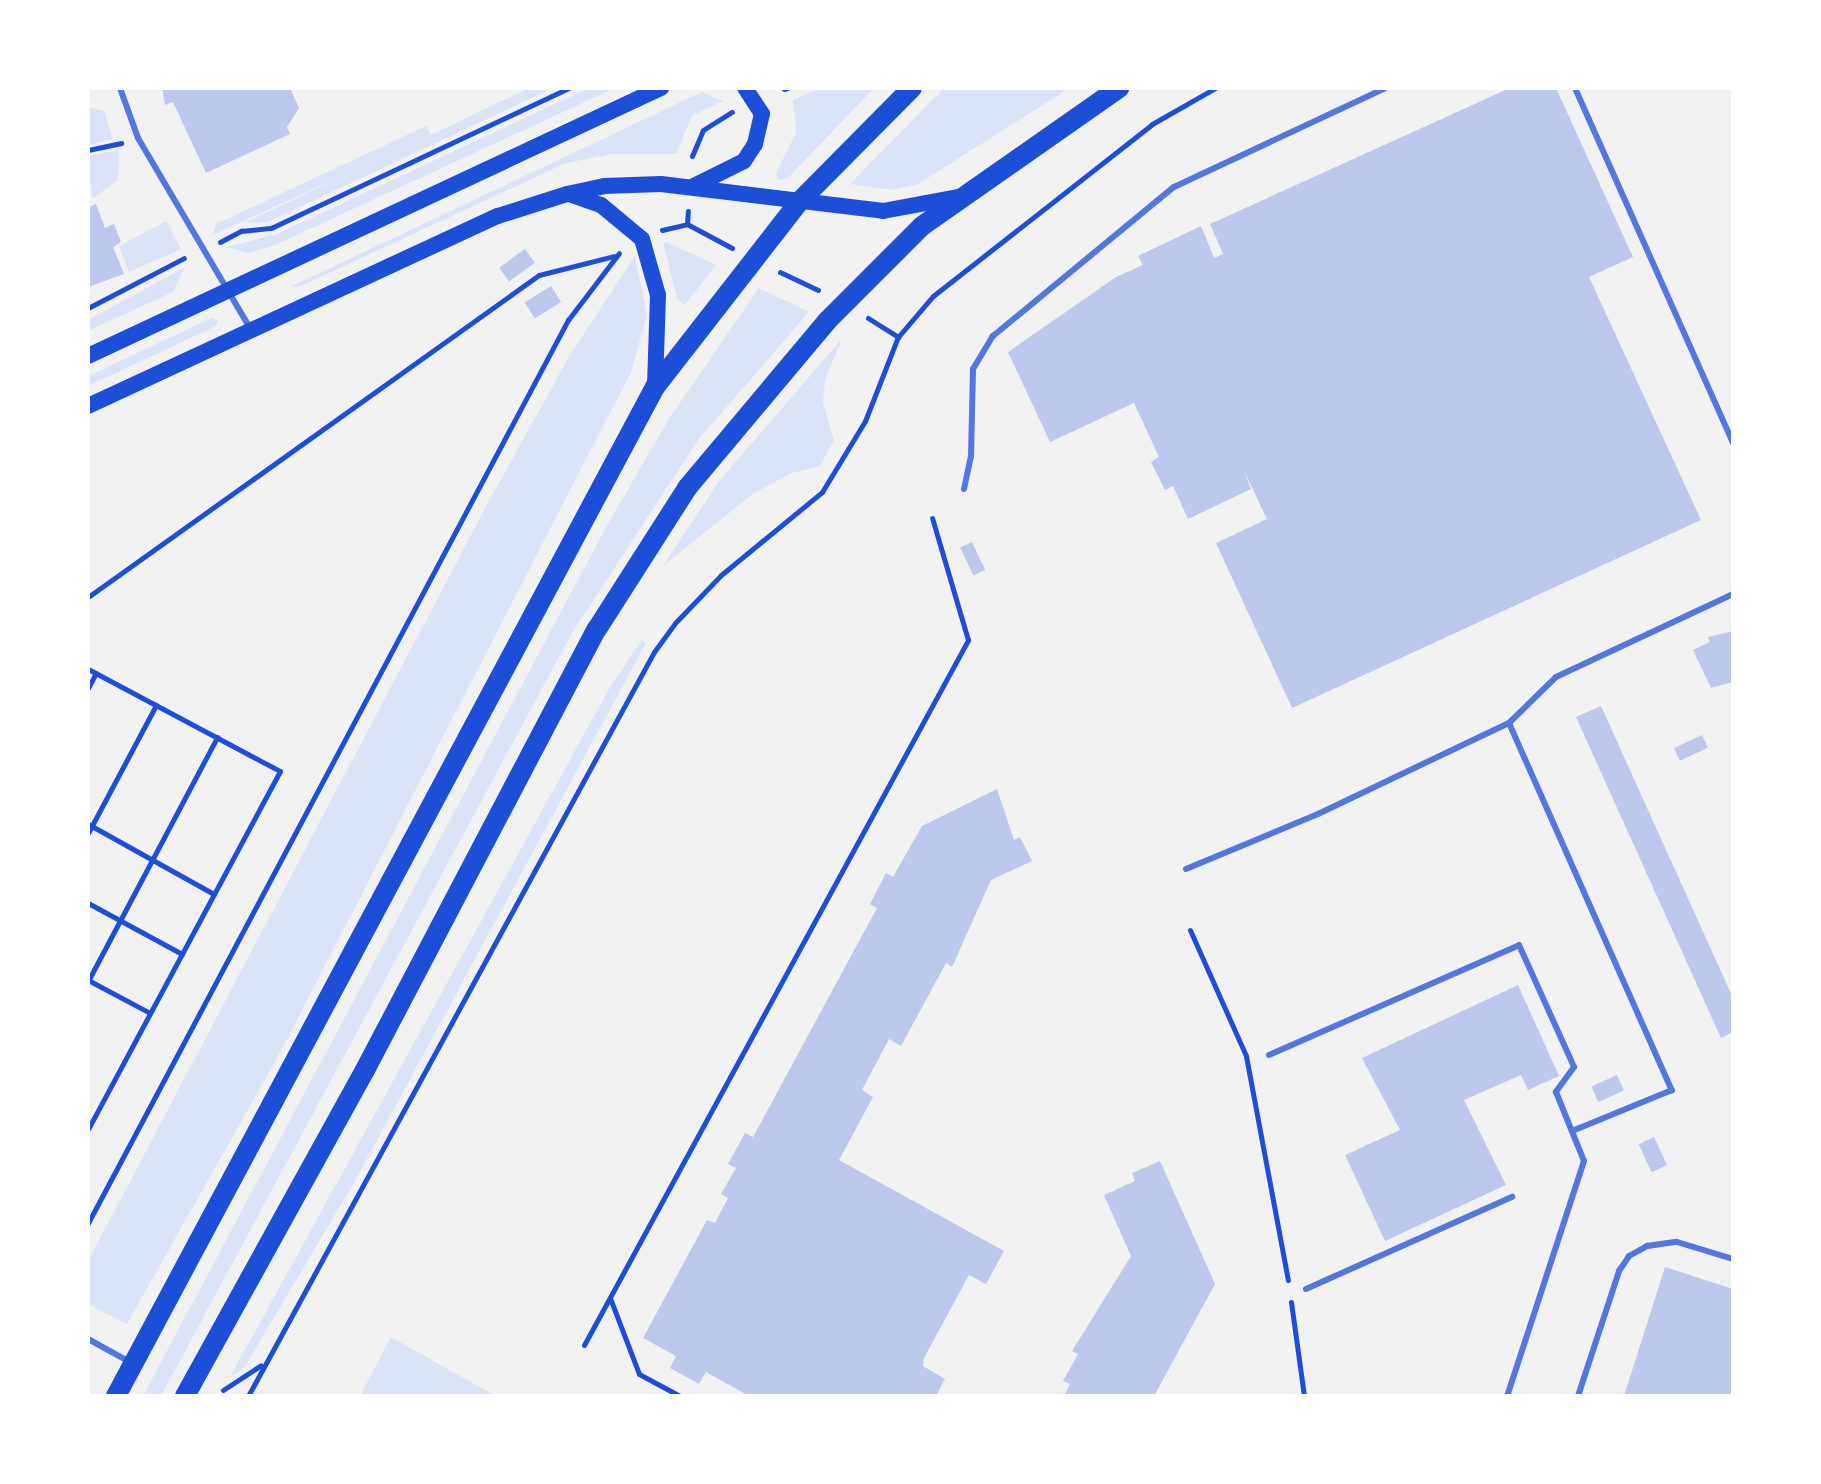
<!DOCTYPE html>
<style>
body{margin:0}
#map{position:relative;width:1821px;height:1484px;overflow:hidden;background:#f2f2f2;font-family:"Titillium Web",sans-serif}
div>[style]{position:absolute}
.green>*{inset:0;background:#dbe4f7}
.building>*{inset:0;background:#bdc9ec;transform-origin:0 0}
.path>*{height:5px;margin:-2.5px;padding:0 2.5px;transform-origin:2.5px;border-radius:2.5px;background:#1d4ed8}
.service>*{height:6px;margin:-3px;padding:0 3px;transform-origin:3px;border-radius:3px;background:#5277de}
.secondary>*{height:16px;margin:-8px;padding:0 8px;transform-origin:8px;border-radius:8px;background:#1d4ed8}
.primary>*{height:20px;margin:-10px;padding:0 10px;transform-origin:10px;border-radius:10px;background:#1d4ed8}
span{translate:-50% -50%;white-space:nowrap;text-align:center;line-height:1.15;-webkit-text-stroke:7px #fff;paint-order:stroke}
.frame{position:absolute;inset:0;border:90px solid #fff;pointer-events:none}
</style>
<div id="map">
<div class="green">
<i style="clip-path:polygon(529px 88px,553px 88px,268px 222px,244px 223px,353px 171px,213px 235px,216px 224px,426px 126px,431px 135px)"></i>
<i style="clip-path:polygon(589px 88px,615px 88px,273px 246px,248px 253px,227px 247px,277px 234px)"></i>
<i style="clip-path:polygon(820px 88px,874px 88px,788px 178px,778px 180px,776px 173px,796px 133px,793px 100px)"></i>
<i style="clip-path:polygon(944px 88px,1070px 88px,918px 184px,892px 190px,850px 184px)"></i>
<i style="clip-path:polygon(702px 92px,723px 101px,692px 116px,676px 154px,613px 154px,566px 163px,299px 287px,292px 286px)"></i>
<i style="clip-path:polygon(88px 107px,104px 111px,113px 139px,88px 145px)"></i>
<i style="clip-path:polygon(119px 150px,118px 180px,92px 199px,88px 156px)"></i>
<i style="clip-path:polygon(166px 221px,181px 249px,129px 272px,119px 246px)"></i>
<i style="clip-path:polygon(667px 242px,716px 265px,685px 305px,677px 299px,663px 243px)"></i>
<i style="clip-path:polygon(635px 256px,647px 315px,631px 372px,282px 1049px,127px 1324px,88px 1304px,88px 1261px,490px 499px,570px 355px)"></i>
<i style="clip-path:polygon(185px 267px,173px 292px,88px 331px,88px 320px)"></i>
<i style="clip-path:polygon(759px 288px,809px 312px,698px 440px,572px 633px,161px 1396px,143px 1396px,605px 529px,670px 417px)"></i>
<i style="clip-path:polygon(212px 318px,218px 320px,216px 326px,88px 386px,88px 376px)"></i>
<i style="clip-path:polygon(842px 339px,825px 380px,823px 403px,834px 440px,820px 466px,792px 473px,754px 493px,663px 566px,719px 481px)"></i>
<i style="clip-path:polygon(642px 640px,646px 643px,355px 1181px,244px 1368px,230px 1377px,610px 687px)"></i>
<i style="clip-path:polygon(391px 1337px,487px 1391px,496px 1396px,360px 1396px)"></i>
</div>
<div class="building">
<i style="clip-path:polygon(162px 88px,290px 88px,299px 108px,287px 127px,290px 134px,206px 173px,173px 102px,165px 105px)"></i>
<i style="clip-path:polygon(1510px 88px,1556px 88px,1633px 257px,1589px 277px,1701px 520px,1292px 708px,1216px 543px,1267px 519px,1244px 471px,1251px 489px,1188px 519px,1173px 486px,1165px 490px,1151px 462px,1159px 457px,1134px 403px,1050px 442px,1008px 352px,1116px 277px,1143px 265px,1138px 256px,1201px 226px,1214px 258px,1223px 254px,1210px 224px)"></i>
<i style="clip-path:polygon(96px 204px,105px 228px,114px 224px,121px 242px,113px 247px,124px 274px,88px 287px,88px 207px)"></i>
<i style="left:525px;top:249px;width:17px;height:32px;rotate:54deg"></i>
<i style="left:551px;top:286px;width:19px;height:31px;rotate:58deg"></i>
<i style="left:972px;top:542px;width:31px;height:13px;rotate:65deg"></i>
<i style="clip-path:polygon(1733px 631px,1733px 682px,1711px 688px,1693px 650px,1710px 642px,1708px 637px)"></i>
<i style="clip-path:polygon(1601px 706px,1733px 998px,1733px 1032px,1721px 1038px,1576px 717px)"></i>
<i style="left:1702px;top:735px;width:14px;height:31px;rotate:65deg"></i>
<i style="clip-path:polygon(997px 789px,1014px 840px,1020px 837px,1032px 861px,991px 880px,952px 967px,946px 963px,901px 1046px,889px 1039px,862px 1090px,873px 1097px,839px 1160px,1004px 1251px,986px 1284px,969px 1275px,924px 1358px,923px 1366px,945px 1379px,936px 1396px,749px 1396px,706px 1372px,699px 1384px,670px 1368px,676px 1356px,643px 1338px,707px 1220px,715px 1223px,728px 1198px,721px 1194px,736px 1168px,728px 1164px,745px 1133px,753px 1137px,877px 908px,870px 904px,886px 873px,893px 877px,922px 826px)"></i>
<i style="clip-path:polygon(1518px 985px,1559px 1076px,1528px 1090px,1521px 1075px,1464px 1100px,1506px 1185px,1385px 1241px,1345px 1155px,1400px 1130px,1362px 1058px)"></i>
<i style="left:1617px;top:1075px;width:17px;height:28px;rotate:66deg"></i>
<i style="left:1654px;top:1137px;width:31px;height:17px;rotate:65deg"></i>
<i style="clip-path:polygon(1160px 1161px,1215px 1284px,1154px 1396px,1064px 1396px,1070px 1384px,1063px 1381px,1078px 1354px,1072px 1351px,1131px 1256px,1104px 1195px,1135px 1181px,1132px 1173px)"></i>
<i style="clip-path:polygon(1665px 1267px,1733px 1289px,1733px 1396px,1624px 1396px)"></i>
</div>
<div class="path">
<i style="left:784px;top:89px;width:3px;rotate:-18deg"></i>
<i style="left:88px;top:150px;width:34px;rotate:-12deg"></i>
<i style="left:692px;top:156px;width:28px;rotate:-67deg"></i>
<i style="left:703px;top:130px;width:34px;rotate:-32deg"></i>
<i style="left:687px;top:224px;width:51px;rotate:28.1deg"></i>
<i style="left:662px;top:230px;width:26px;rotate:-13deg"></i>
<i style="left:687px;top:224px;width:13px;rotate:-86deg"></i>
<i style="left:220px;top:242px;width:24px;rotate:-28deg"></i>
<i style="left:241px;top:231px;width:30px;rotate:-6deg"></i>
<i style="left:271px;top:228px;width:329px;rotate:-25.2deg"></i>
<i style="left:780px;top:272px;width:42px;rotate:25.3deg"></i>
<i style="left:88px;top:308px;width:108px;rotate:-27.5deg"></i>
<i style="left:868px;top:318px;width:36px;rotate:32deg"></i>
<i style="left:88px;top:597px;width:554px;rotate:-35.53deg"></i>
<i style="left:539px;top:275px;width:77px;rotate:-14.2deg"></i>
<i style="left:88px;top:669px;width:217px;rotate:28deg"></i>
<i style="left:280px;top:771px;width:406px;rotate:118.2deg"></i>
<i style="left:88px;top:688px;width:17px;rotate:-62deg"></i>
<i style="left:88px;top:824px;width:144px;rotate:29.1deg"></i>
<i style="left:88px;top:833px;width:145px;rotate:-62deg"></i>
<i style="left:88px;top:903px;width:107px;rotate:28.5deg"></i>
<i style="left:1190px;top:930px;width:138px;rotate:66deg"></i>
<i style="left:1246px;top:1056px;width:228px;rotate:79.4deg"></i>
<i style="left:88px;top:980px;width:70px;rotate:28deg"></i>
<i style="left:88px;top:981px;width:276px;rotate:-62.1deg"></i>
<i style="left:88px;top:1223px;width:1023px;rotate:-62.01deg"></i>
<i style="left:568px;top:320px;width:84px;rotate:-52.7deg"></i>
<i style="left:610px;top:1298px;width:81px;rotate:69.1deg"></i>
<i style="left:639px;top:1374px;width:47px;rotate:28.2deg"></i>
<i style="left:1291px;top:1302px;width:95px;rotate:82.1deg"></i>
<i style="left:584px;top:1345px;width:803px;rotate:-61.42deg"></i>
<i style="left:968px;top:640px;width:127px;rotate:-106.4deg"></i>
<i style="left:223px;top:1390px;width:45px;rotate:-33.3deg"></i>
<i style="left:248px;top:1396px;width:848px;rotate:-61.38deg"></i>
<i style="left:654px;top:652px;width:36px;rotate:-54deg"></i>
<i style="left:675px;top:623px;width:66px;rotate:-46.2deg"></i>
<i style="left:721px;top:575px;width:131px;rotate:-39.4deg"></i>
<i style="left:822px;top:492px;width:83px;rotate:-58.8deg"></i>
<i style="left:865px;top:421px;width:90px;rotate:-68.6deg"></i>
<i style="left:898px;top:337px;width:54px;rotate:-49.5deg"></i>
<i style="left:933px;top:296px;width:278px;rotate:-38.1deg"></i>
<i style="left:1152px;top:124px;width:73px;rotate:-29.7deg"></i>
</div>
<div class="service">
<i style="left:120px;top:88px;width:53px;rotate:70.2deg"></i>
<i style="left:138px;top:138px;width:223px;rotate:59.5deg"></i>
<i style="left:1575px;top:88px;width:389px;rotate:66deg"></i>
<i style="left:964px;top:489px;width:33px;rotate:-78deg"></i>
<i style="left:971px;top:457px;width:88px;rotate:-88.7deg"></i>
<i style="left:973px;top:369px;width:39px;rotate:-59deg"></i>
<i style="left:993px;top:336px;width:234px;rotate:-39.5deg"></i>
<i style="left:1174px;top:187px;width:233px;rotate:-25.1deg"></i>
<i style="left:1509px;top:723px;width:402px;rotate:66.1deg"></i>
<i style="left:1672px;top:1090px;width:108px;rotate:157.7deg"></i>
<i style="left:1186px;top:869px;width:143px;rotate:-22.6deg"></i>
<i style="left:1318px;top:814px;width:212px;rotate:-25.5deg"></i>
<i style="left:1509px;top:723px;width:66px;rotate:-44.4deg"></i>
<i style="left:1556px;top:677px;width:195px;rotate:-25.1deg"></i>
<i style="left:1269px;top:1055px;width:273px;rotate:-23.7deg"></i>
<i style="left:1519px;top:945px;width:134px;rotate:65.7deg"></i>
<i style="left:1574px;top:1067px;width:31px;rotate:126deg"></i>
<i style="left:1556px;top:1092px;width:74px;rotate:67.9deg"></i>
<i style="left:1584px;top:1161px;width:247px;rotate:108.1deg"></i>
<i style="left:1306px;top:1289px;width:226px;rotate:-24.1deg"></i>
<i style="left:88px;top:1339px;width:48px;rotate:28.7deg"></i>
<i style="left:1578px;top:1396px;width:132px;rotate:-71.8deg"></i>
<i style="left:1619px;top:1271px;width:18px;rotate:-56deg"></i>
<i style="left:1629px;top:1256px;width:21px;rotate:-29deg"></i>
<i style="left:1647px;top:1246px;width:30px;rotate:-8deg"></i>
<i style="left:1677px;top:1242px;width:59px;rotate:16.9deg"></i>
</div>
<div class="secondary">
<i style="left:692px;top:187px;width:58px;rotate:-26.6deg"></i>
<i style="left:744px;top:161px;width:20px;rotate:-57deg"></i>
<i style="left:755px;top:144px;width:31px;rotate:-77deg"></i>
<i style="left:762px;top:114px;width:31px;rotate:-123deg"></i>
<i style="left:569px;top:194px;width:34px;rotate:19deg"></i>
<i style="left:601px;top:205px;width:53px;rotate:39.7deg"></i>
<i style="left:642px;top:239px;width:58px;rotate:74.1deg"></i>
<i style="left:658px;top:295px;width:92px;rotate:91.9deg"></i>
<i style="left:88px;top:356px;width:633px;rotate:-25.07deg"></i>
<i style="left:88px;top:406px;width:452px;rotate:-24.9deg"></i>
<i style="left:498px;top:216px;width:72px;rotate:-17.7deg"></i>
<i style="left:567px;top:194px;width:38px;rotate:-12deg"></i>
<i style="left:604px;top:186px;width:57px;rotate:-2deg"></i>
<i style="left:661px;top:184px;width:224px;rotate:6.9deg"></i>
<i style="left:883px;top:211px;width:76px;rotate:-10.6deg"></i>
</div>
<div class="primary">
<i style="left:116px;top:1396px;width:1144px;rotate:-61.89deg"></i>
<i style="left:655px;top:387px;width:233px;rotate:-52.1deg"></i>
<i style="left:798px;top:203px;width:162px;rotate:-45.3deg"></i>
<i style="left:185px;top:1396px;width:372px;rotate:-61.1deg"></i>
<i style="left:365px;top:1070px;width:498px;rotate:-62.3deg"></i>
<i style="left:597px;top:629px;width:167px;rotate:-57.4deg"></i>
<i style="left:687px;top:488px;width:218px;rotate:-50deg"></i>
<i style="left:827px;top:321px;width:134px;rotate:-45deg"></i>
<i style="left:922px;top:226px;width:241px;rotate:-35deg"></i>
</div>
<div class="frame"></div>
</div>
